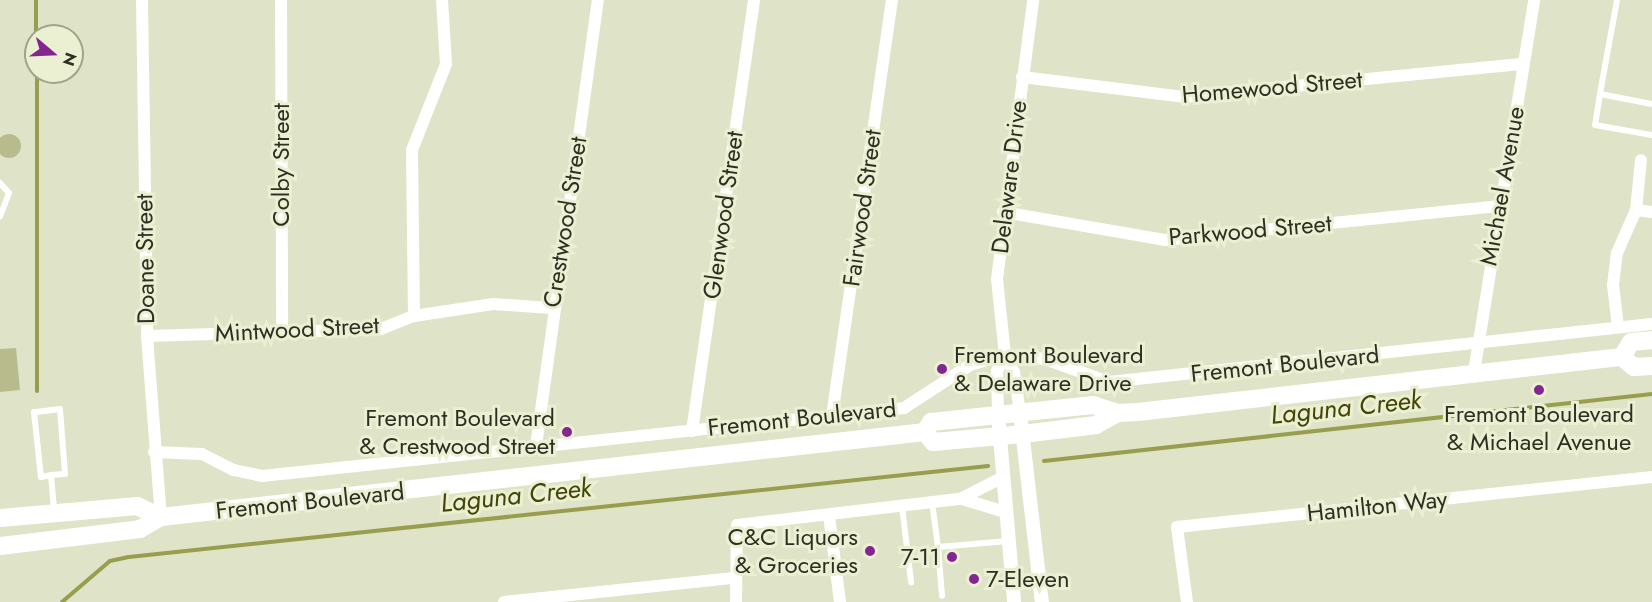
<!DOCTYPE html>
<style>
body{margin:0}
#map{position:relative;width:1652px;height:602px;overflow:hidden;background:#dfe3c7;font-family:Jost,sans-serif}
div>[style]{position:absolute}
.green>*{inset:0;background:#b8bc8d}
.round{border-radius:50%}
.stream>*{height:4px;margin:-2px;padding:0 2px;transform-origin:2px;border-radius:2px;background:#989e4d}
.service>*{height:6px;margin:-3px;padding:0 3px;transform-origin:3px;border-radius:3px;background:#fff}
.minor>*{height:12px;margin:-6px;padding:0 6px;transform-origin:6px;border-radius:6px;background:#fff}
.tertiary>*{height:14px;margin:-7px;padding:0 7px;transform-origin:7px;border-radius:7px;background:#fff}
.primary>*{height:18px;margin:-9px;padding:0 9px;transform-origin:9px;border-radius:9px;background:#fff}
.dots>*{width:16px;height:16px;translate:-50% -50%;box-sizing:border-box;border:3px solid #ecf0d3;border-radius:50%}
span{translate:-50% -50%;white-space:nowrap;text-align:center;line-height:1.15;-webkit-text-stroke:6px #ecf0d3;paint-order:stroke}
.street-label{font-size:24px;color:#2e2f24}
.poi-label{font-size:24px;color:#2e2f24}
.left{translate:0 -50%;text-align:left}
.right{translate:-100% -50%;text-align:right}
.water-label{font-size:26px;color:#424504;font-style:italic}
.north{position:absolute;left:24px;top:24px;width:60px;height:60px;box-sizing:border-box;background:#ecf0d3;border:2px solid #a0a38d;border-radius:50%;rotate:109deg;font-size:16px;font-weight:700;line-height:24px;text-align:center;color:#2e2f24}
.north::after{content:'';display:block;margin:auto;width:21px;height:27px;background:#842691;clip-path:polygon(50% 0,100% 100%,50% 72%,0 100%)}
</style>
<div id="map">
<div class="green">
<i class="round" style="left:-3px;top:134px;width:24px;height:24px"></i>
<i style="clip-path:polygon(16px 348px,20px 390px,0 392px,0 349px)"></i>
</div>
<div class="stream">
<i style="left:36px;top:0;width:36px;rotate:90deg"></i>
<i style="left:37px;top:72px;width:319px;rotate:90deg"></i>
<i style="left:1044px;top:461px;width:612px;rotate:-6.29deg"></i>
<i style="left:62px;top:602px;width:63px;rotate:-40.5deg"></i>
<i style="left:110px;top:561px;width:19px;rotate:-12deg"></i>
<i style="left:129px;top:557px;width:864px;rotate:-6.05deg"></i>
</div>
<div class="service">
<i style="left:1617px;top:0;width:96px;rotate:100.3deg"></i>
<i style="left:1600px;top:94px;width:53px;rotate:10.9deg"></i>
<i style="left:1600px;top:94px;width:31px;rotate:99deg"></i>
<i style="left:1595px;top:125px;width:58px;rotate:10deg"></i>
<i style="left:0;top:183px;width:13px;rotate:48deg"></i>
<i style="left:9px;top:193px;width:25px;rotate:111deg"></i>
<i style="left:51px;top:475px;width:14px;rotate:-4deg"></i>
<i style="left:65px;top:474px;width:65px;rotate:-94.4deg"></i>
<i style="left:60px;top:409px;width:26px;rotate:173deg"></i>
<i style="left:34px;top:412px;width:65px;rotate:83.9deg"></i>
<i style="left:41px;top:477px;width:10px;rotate:-11deg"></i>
<i style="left:51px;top:475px;width:37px;rotate:85deg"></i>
<i style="left:932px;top:502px;width:45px;rotate:82.4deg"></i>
<i style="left:938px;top:547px;width:70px;rotate:-4.9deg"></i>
<i style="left:902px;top:506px;width:77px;rotate:83.2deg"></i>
<i style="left:938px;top:547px;width:49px;rotate:85.3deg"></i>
</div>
<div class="minor">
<i style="left:142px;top:0;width:336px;rotate:89.1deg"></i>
<i style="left:147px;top:336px;width:182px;rotate:85.6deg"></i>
<i style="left:281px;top:0;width:330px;rotate:89.8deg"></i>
<i style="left:1022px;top:77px;width:163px;rotate:7deg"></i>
<i style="left:1184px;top:97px;width:341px;rotate:-5.6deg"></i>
<i style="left:1636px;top:210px;width:16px;rotate:7deg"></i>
<i style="left:1003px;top:212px;width:164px;rotate:9.8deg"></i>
<i style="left:1165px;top:240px;width:335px;rotate:-5.8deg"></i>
<i style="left:414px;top:316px;width:166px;rotate:-90.7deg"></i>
<i style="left:412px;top:150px;width:92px;rotate:-68.4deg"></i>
<i style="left:446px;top:64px;width:64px;rotate:-93.6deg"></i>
<i style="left:1618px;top:327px;width:42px;rotate:-96.8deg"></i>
<i style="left:1613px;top:285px;width:32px;rotate:-83deg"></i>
<i style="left:1617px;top:253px;width:47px;rotate:-66.2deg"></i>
<i style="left:1636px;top:210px;width:50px;rotate:-84.3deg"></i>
<i style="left:147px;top:336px;width:234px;rotate:-1.7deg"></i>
<i style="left:381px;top:329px;width:35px;rotate:-22deg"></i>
<i style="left:414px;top:316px;width:80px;rotate:-8.6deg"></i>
<i style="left:493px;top:304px;width:58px;rotate:3.9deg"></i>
<i style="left:1474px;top:372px;width:377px;rotate:-80.8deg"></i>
<i style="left:1020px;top:413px;width:41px;rotate:-98.3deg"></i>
<i style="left:1014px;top:372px;width:19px;rotate:-118deg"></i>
<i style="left:1005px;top:355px;width:76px;rotate:-96deg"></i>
<i style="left:997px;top:279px;width:281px;rotate:-82.6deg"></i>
<i style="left:998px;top:414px;width:43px;rotate:-91.3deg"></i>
<i style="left:997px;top:371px;width:18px;rotate:-63deg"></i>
<i style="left:832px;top:416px;width:420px;rotate:-81.8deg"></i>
<i style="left:692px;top:431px;width:435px;rotate:-81.8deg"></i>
<i style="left:536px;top:446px;width:450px;rotate:-82.1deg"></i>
<i style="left:154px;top:452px;width:48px;rotate:2.4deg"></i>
<i style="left:202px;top:454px;width:36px;rotate:27deg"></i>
<i style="left:234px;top:470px;width:29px;rotate:12deg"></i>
<i style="left:262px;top:476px;width:646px;rotate:-6.05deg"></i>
<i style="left:904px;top:408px;width:79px;rotate:-33.1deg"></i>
<i style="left:970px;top:365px;width:36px;rotate:-16deg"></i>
<i style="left:1005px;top:355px;width:40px;rotate:5.7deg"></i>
<i style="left:1045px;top:359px;width:68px;rotate:19.8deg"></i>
<i style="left:1109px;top:382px;width:546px;rotate:-6.1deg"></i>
<i style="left:962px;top:499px;width:45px;rotate:16.8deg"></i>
<i style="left:829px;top:515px;width:88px;rotate:82.8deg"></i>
<i style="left:504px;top:602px;width:231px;rotate:-6deg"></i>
<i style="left:736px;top:602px;width:77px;rotate:-89.3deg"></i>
<i style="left:737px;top:525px;width:225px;rotate:-6.7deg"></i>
<i style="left:960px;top:499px;width:46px;rotate:-27.1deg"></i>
<i style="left:1187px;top:602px;width:76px;rotate:-97.6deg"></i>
<i style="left:1177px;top:527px;width:478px;rotate:-6deg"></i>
</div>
<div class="tertiary">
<i style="left:1020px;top:413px;width:190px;rotate:83.4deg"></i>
<i style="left:998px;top:414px;width:189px;rotate:85.1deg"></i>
</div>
<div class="primary">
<i style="left:1622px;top:357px;width:17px;rotate:-59deg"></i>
<i style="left:1631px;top:342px;width:21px;rotate:-5deg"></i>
<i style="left:925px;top:432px;width:12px;rotate:-59deg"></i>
<i style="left:931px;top:422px;width:163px;rotate:-6deg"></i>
<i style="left:1093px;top:405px;width:26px;rotate:18deg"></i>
<i style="left:1118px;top:413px;width:20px;rotate:-3deg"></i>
<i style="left:1138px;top:412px;width:487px;rotate:-6.5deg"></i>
<i style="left:1622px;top:357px;width:16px;rotate:40deg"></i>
<i style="left:1634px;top:367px;width:18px;rotate:-3deg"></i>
<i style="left:925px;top:432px;width:13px;rotate:51deg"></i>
<i style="left:933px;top:442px;width:90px;rotate:-5.1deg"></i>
<i style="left:1023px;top:434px;width:74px;rotate:-7deg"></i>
<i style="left:1096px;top:425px;width:25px;rotate:-29deg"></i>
<i style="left:0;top:518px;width:138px;rotate:-5deg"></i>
<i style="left:137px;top:506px;width:26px;rotate:25deg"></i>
<i style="left:0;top:546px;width:141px;rotate:-6.9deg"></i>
<i style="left:140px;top:529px;width:24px;rotate:-30deg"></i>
<i style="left:161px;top:517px;width:769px;rotate:-6.35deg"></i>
</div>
<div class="dots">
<i style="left:942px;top:369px;background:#842691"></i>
<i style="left:1539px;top:390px;background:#842691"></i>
<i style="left:567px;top:432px;background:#842691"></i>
<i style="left:870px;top:551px;background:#842691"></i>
<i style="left:952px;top:557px;background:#842691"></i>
<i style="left:974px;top:579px;background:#842691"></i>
</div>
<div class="street-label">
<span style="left:1272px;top:87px;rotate:-5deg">Homewood Street</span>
<span style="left:281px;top:165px;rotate:-90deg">Colby Street</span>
<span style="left:1009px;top:177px;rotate:-83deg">Delaware Drive</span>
<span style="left:1502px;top:186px;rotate:-80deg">Michael Avenue</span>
<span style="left:862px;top:208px;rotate:-82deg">Fairwood Street</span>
<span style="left:723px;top:215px;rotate:-82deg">Glenwood Street</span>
<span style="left:565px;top:222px;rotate:-81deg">Crestwood Street</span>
<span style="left:1250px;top:230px;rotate:-5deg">Parkwood Street</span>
<span style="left:145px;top:259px;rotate:-91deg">Doane Street</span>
<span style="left:297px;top:329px;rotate:-3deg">Mintwood Street</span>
<span style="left:1285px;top:364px;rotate:-6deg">Fremont Boulevard</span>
<span style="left:802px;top:418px;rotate:-6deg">Fremont Boulevard</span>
<span style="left:310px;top:501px;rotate:-6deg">Fremont Boulevard</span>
<span style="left:1377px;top:506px;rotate:-6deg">Hamilton Way</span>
</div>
<div class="poi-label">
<span class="left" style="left:954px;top:369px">Fremont Boulevard<br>&amp; Delaware Drive</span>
<span style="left:1539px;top:428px">Fremont Boulevard<br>&amp; Michael Avenue</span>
<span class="right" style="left:555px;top:432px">Fremont Boulevard<br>&amp; Crestwood Street</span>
<span class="right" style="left:858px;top:551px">C&amp;C Liquors<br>&amp; Groceries</span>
<span class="right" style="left:940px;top:557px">7-11</span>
<span class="left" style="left:986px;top:579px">7-Eleven</span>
</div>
<div class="water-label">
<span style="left:1346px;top:408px;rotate:-6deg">Laguna Creek</span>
<span style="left:516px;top:496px;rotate:-6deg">Laguna Creek</span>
</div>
<div class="north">N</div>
</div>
